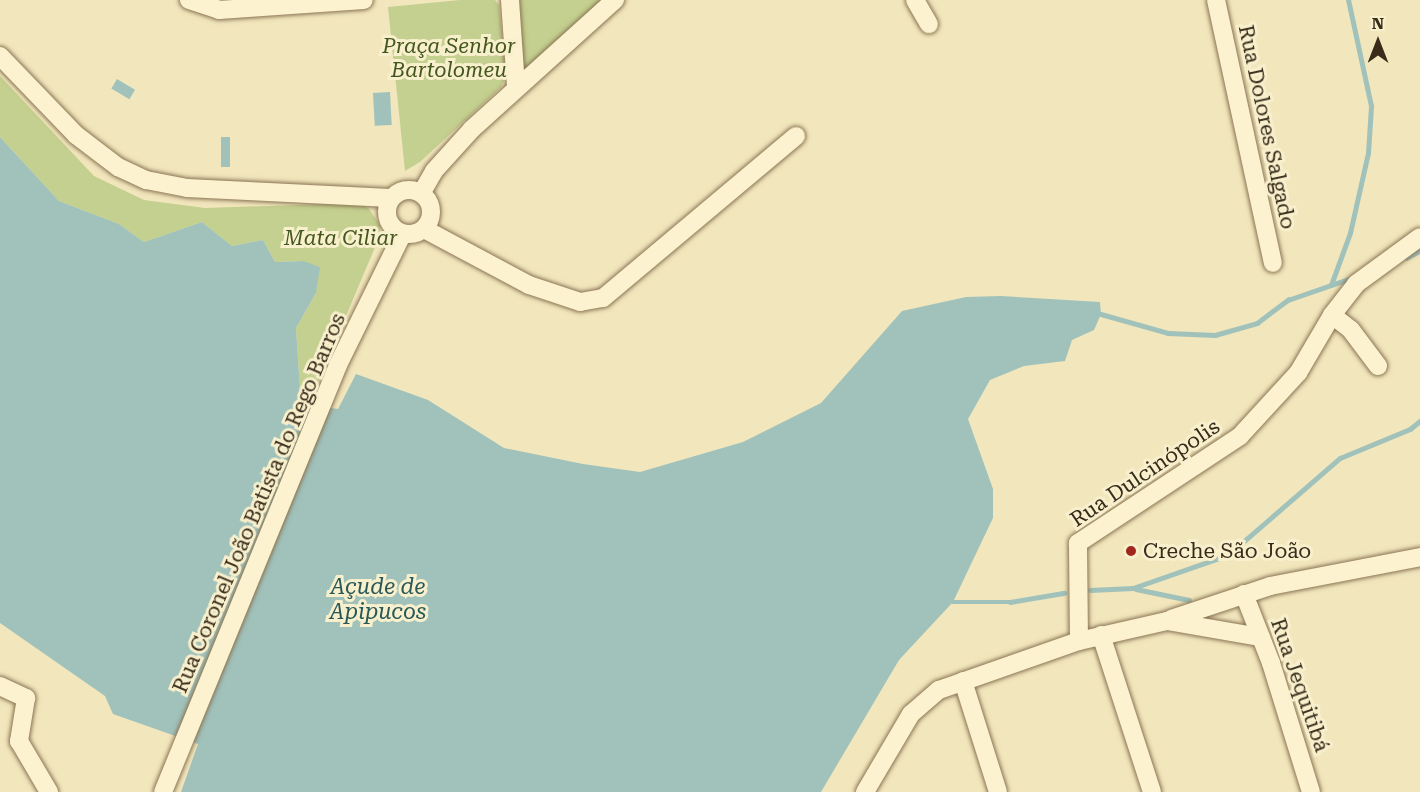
<!DOCTYPE html>
<meta charset="utf-8">
<style>
body{margin:0}
#map{position:relative;width:1420px;height:792px;overflow:hidden;background:#f2e6bc;font-family:"Roboto Serif",serif}
div>[style]{position:absolute}
.green>*{inset:0;background:#c4d08f}
.water>*{inset:0;background:#a0c2bb;transform-origin:0 0}
.stream>*{height:4.5px;margin:-2.25px;padding:0 2.25px;transform-origin:2.25px;border-radius:2.25px;background:#a0c2bb}
.roads{filter:drop-shadow(0 0 2px #8a7554) drop-shadow(0 0 2px #8a7554)}
.minor>*{height:18px;margin:-9px;padding:0 9px;transform-origin:9px;border-radius:9px;background:#fcf2cf}
.minor>.ring{margin:-9px;padding:0;box-sizing:content-box;background:none;border:18px solid #fcf2cf;border-radius:50%}
.dots>*{width:16px;height:16px;translate:-50% -50%;box-sizing:border-box;border:3px solid #f8efcc;border-radius:50%}
span{translate:-50% -50%;white-space:nowrap;text-align:center;line-height:1.15;-webkit-text-stroke:6px #f8efcc;paint-order:stroke}
.park-label{font-size:21px;color:#44571f;font-style:italic}
.street-label{font-size:21px;color:#382b1a}
.poi-label{font-size:21px;color:#382b1a}
.left{translate:0 -50%;text-align:left}
.water-label{font-size:22px;color:#285959;font-style:italic}
.north{position:absolute;left:1348px;top:12px;width:60px;height:60px;-webkit-text-stroke:4px #f8efcc;paint-order:stroke;rotate:0deg;font-size:16px;font-weight:700;line-height:24px;text-align:center;color:#382b1a}
.north::after{content:'';display:block;margin:auto;width:21px;height:27px;background:#382b1a;clip-path:polygon(50% 0,100% 100%,50% 72%,0 100%)}
</style>
<div id="map">
<div class="green">
<i style="clip-path:polygon(460px 0,495px 0,499px 5px,506px 77px,501px 87px,420px 162px,405px 171px,388px 7px)"></i>
<i style="clip-path:polygon(515px 0,615px 0,522px 81px)"></i>
<i style="clip-path:polygon(0 76px,94px 176px,144px 200px,205px 208px,361px 203px,369px 209px,380px 225px,379px 238px,312px 396px,301px 404px,296px 328px,316px 293px,303px 261px,275px 262px,263px 240px,232px 246px,202px 222px,144px 242px,119px 224px,59px 201px,0 137px)"></i>
</div>
<div class="water">
<i style="left:117px;top:79px;width:21px;height:11px;rotate:31deg"></i>
<i style="left:390px;top:92px;width:33px;height:17px;rotate:87deg"></i>
<i style="clip-path:polygon(0 137px,59px 201px,119px 224px,144px 242px,202px 222px,232px 246px,263px 240px,275px 262px,303px 261px,320px 267px,316px 293px,296px 328px,301px 404px,338px 409px,356px 374px,428px 400px,504px 448px,583px 464px,640px 472px,743px 442px,821px 403px,902px 311px,966px 297px,1001px 296px,1100px 302px,1101px 314px,1094px 330px,1072px 340px,1065px 361px,1024px 366px,990px 380px,968px 419px,993px 489px,993px 518px,953px 602px,899px 660px,821px 792px,181px 792px,198px 744px,113px 714px,105px 696px,0 623px)"></i>
<i style="left:221px;top:137px;width:9px;height:30px"></i>
</div>
<div class="stream">
<i style="left:1406px;top:258px;width:16px;rotate:-27deg"></i>
<i style="left:1331px;top:285px;width:55px;rotate:-69.9deg"></i>
<i style="left:1350px;top:233px;width:82px;rotate:-77.3deg"></i>
<i style="left:1368px;top:153px;width:47px;rotate:-86.3deg"></i>
<i style="left:1371px;top:106px;width:108px;rotate:-102.2deg"></i>
<i style="left:1101px;top:314px;width:70px;rotate:15.8deg"></i>
<i style="left:1168px;top:333px;width:47px;rotate:2.4deg"></i>
<i style="left:1215px;top:335px;width:44px;rotate:-15.9deg"></i>
<i style="left:1257px;top:323px;width:39px;rotate:-37deg"></i>
<i style="left:1288px;top:300px;width:67px;rotate:-19.2deg"></i>
<i style="left:1136px;top:589px;width:54px;rotate:11.7deg"></i>
<i style="left:1090px;top:590px;width:43px;rotate:-2.7deg"></i>
<i style="left:1133px;top:588px;width:101px;rotate:-19.2deg"></i>
<i style="left:1228px;top:555px;width:148px;rotate:-40.9deg"></i>
<i style="left:1340px;top:458px;width:76px;rotate:-22.5deg"></i>
<i style="left:1410px;top:429px;width:13px;rotate:-39deg"></i>
<i style="left:953px;top:602px;width:57px"></i>
<i style="left:1010px;top:602px;width:55px;rotate:-9.5deg"></i>
</div>
<div class="roads">
<div class="minor">
<i style="left:189px;top:0;width:32px;rotate:18deg"></i>
<i style="left:219px;top:10px;width:145px;rotate:-3.9deg"></i>
<i style="left:510px;top:0;width:86px;rotate:86deg"></i>
<i style="left:915px;top:0;width:28px;rotate:60deg"></i>
<i style="left:1216px;top:0;width:269px;rotate:77.8deg"></i>
<i style="left:0;top:56px;width:110px;rotate:46.1deg"></i>
<i style="left:76px;top:135px;width:53px;rotate:37.3deg"></i>
<i style="left:118px;top:167px;width:31px;rotate:25deg"></i>
<i style="left:146px;top:180px;width:42px;rotate:11deg"></i>
<i style="left:187px;top:188px;width:203px;rotate:2.8deg"></i>
<i class="ring" style="left:387px;top:190px;width:26px;height:26px"></i>
<i style="left:422px;top:192px;width:24px;rotate:-60deg"></i>
<i style="left:434px;top:171px;width:57px;rotate:-47.9deg"></i>
<i style="left:472px;top:129px;width:193px;rotate:-42.1deg"></i>
<i style="left:426px;top:230px;width:117px;rotate:28.1deg"></i>
<i style="left:529px;top:285px;width:54px;rotate:18.4deg"></i>
<i style="left:580px;top:302px;width:23px;rotate:-10deg"></i>
<i style="left:603px;top:298px;width:252px;rotate:-40deg"></i>
<i style="left:1332px;top:315px;width:24px;rotate:38deg"></i>
<i style="left:1351px;top:330px;width:45px;rotate:53.1deg"></i>
<i style="left:1244px;top:594px;width:74px;rotate:68.6deg"></i>
<i style="left:1271px;top:663px;width:135px;rotate:72.8deg"></i>
<i style="left:1171px;top:619px;width:104px;rotate:-18.4deg"></i>
<i style="left:1270px;top:586px;width:153px;rotate:-10.9deg"></i>
<i style="left:1101px;top:635px;width:165px;rotate:72deg"></i>
<i style="left:1079px;top:641px;width:98px;rotate:-90.6deg"></i>
<i style="left:1078px;top:543px;width:194px;rotate:-33.4deg"></i>
<i style="left:1240px;top:436px;width:86px;rotate:-47.4deg"></i>
<i style="left:1298px;top:373px;width:67px;rotate:-59.6deg"></i>
<i style="left:1332px;top:315px;width:39px;rotate:-52deg"></i>
<i style="left:1356px;top:284px;width:79px;rotate:-36.3deg"></i>
<i style="left:963px;top:681px;width:116px;rotate:72.5deg"></i>
<i style="left:0;top:686px;width:29px;rotate:25deg"></i>
<i style="left:26px;top:698px;width:44px;rotate:99.2deg"></i>
<i style="left:19px;top:741px;width:59px;rotate:59.5deg"></i>
<i style="left:163px;top:792px;width:461px;rotate:-67.7deg"></i>
<i style="left:338px;top:365px;width:145px;rotate:-63.8deg"></i>
<i style="left:865px;top:792px;width:91px;rotate:-59.5deg"></i>
<i style="left:911px;top:714px;width:37px;rotate:-41deg"></i>
<i style="left:939px;top:690px;width:148px;rotate:-19.3deg"></i>
<i style="left:1079px;top:641px;width:90px;rotate:-12.8deg"></i>
<i style="left:1167px;top:621px;width:95px;rotate:9.7deg"></i>
</div>
</div>
<div class="dots">
<i style="left:1131px;top:551px;background:#9f271e"></i>
</div>
<div class="park-label">
<span style="left:449px;top:58px">Praça Senhor<br>Bartolomeu</span>
<span style="left:341px;top:238px">Mata Ciliar</span>
</div>
<div class="street-label">
<span style="left:1267px;top:127px;rotate:78deg">Rua Dolores Salgado</span>
<span style="left:1145px;top:473px;rotate:-34deg">Rua Dulcinópolis</span>
<span style="left:259px;top:503px;rotate:-67deg">Rua Coronel João Batista do Rego Barros</span>
<span style="left:1300px;top:685px;rotate:71deg">Rua Jequitibá</span>
</div>
<div class="poi-label">
<span class="left" style="left:1143px;top:551px">Creche São João</span>
</div>
<div class="water-label">
<span style="left:378px;top:599px">Açude de<br>Apipucos</span>
</div>
<div class="north">N</div>
</div>
